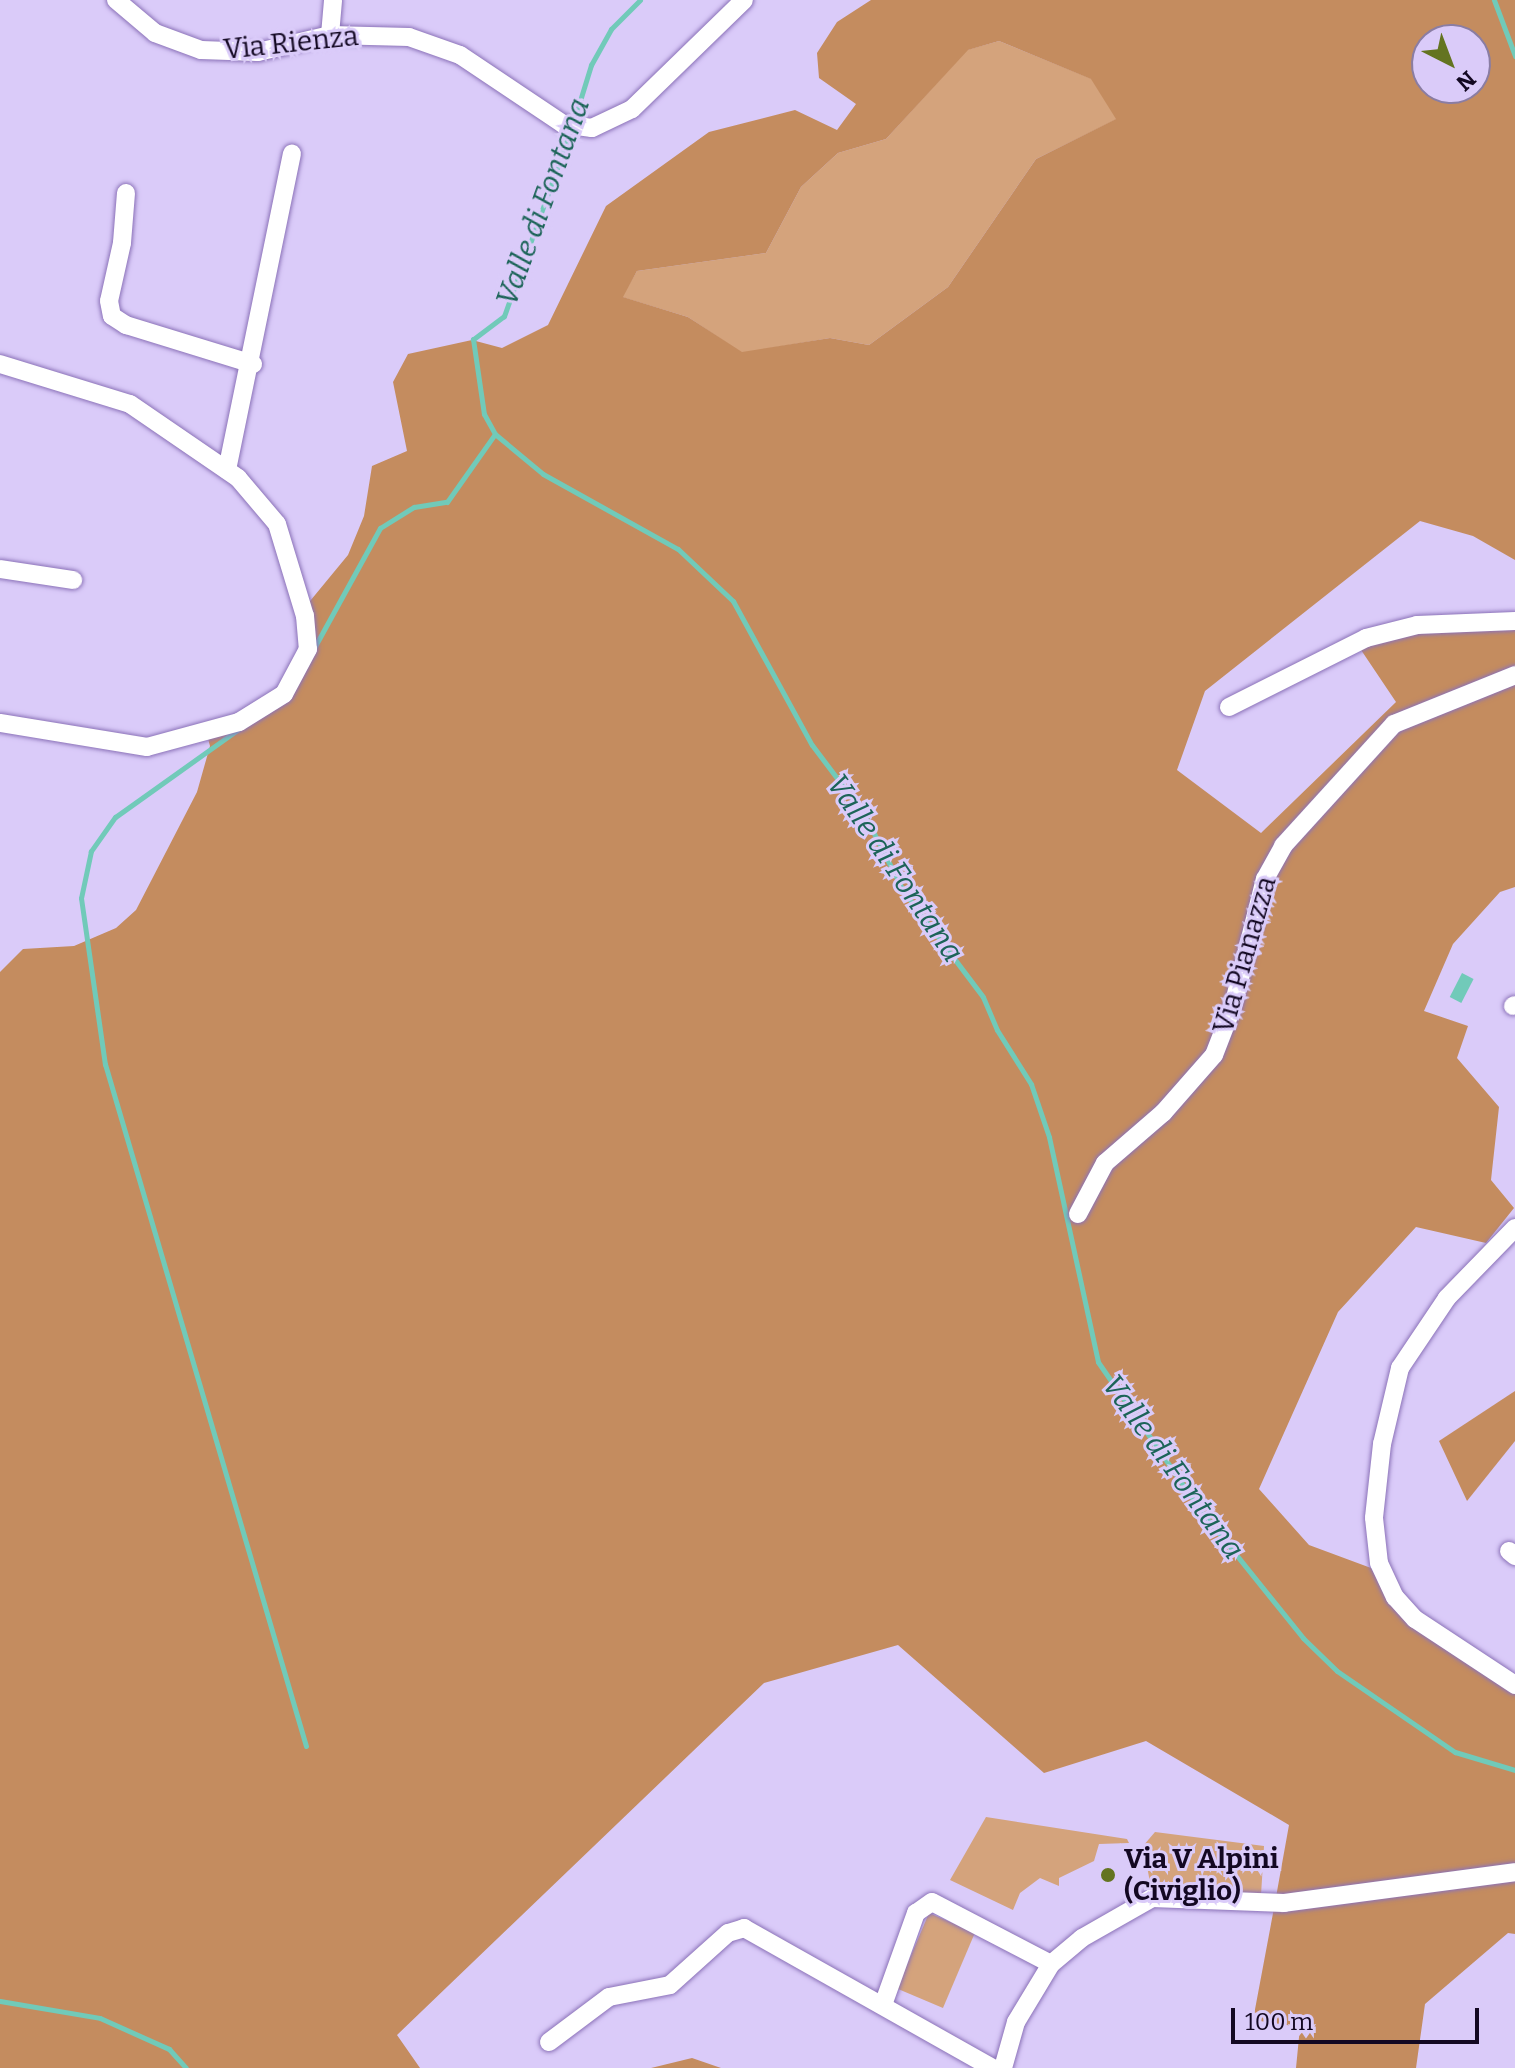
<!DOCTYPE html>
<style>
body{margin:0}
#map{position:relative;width:1515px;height:2068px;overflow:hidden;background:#dacbf9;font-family:Bitter,serif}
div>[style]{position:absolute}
.green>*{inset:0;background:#d4a37c;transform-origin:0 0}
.forest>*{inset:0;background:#c48c5f}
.water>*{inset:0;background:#71cab9;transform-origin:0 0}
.stream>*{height:5px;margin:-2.5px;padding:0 2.5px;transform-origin:2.5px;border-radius:2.5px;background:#71cab9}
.roads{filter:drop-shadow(0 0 2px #8b72b8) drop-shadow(0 0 2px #8b72b8)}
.minor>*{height:18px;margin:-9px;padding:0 9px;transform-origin:9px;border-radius:9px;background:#fff}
.dots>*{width:22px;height:22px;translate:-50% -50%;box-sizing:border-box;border:4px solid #dacbf9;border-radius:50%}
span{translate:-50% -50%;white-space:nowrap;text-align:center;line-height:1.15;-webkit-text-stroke:6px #dacbf9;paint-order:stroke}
.street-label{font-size:28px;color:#130822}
.poi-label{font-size:28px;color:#130822;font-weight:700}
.left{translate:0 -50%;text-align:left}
.water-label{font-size:30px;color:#1c6458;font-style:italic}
.north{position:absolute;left:1411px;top:24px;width:80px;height:80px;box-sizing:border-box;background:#dacbf9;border:2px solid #8a7da3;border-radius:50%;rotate:138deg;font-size:22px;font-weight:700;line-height:32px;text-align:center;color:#130822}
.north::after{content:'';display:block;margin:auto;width:28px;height:36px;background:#647421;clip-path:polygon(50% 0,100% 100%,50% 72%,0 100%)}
.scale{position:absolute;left:1231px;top:2008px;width:248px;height:36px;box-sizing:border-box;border:4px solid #130822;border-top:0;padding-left:10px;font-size:24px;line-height:28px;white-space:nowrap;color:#130822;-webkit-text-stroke:6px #dacbf9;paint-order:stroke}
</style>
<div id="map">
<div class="green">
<i style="clip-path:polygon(999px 41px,1092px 79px,1117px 119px,1036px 159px,948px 287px,869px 345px,830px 338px,742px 353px,688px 317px,622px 297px,637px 271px,766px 253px,801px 187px,838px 153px,886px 139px,967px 50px)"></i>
<i style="clip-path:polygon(986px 1817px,1127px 1839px,1129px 1843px,1099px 1844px,1094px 1861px,1059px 1878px,1059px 1886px,1040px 1878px,1020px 1893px,1013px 1910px,950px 1880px)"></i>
<i style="clip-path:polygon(1155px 1832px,1264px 1846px,1261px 1895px,1150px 1882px,1143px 1846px)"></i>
<i style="left:929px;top:1913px;width:50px;height:82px;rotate:23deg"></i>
</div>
<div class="forest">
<i style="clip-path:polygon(evenodd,871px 0,1515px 0,1515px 560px,1473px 536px,1420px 521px,1205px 691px,1177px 770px,1261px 833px,1396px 702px,1355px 641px,1515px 616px,1515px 887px,1500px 892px,1453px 944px,1424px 1011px,1468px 1026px,1457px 1058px,1499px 1107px,1491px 1180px,1514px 1208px,1486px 1243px,1416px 1227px,1338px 1312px,1259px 1489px,1309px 1545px,1371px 1568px,1389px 1602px,1515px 1694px,1515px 1865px,1276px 1897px,1289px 1825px,1146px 1741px,1044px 1773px,898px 1645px,764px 1683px,397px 2035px,420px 2068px,0 2068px,0 972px,23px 949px,74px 946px,116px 928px,136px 910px,197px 792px,210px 746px,204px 724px,254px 710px,282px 690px,304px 641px,301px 612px,348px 555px,364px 516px,372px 466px,407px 451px,393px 382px,408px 354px,472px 340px,502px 348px,548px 325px,606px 206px,709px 132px,795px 110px,837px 130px,856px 104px,819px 78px,817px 53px,837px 22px,871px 0,1427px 40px,1475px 40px,1475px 88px,1427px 88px,1427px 40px,871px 0,999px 41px,1091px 79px,1116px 119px,1036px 159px,948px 287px,869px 345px,830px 338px,742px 352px,688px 317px,623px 297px,637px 271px,766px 253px,801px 187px,838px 153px,886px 139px,968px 50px,999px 41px)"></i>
<i style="clip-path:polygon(1515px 1391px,1515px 1441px,1467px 1501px,1439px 1441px)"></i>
<i style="clip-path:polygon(1515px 1877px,1515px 1934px,1508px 1933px,1425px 2004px,1416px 2068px,1296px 2068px,1300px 2027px,1253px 2020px,1274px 1908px)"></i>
<i style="clip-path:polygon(692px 2058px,721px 2068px,651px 2068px)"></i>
</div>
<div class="water">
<i style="left:1462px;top:973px;width:13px;height:27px;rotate:27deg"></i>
</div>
<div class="stream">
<i style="left:1494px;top:0;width:60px;rotate:69.4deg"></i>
<i style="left:574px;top:120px;width:58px;rotate:-72.8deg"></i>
<i style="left:591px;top:65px;width:41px;rotate:-60.9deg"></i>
<i style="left:611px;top:29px;width:41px;rotate:-45deg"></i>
<i style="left:571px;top:129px;width:199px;rotate:109.7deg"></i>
<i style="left:504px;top:316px;width:39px;rotate:143deg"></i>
<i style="left:473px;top:339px;width:76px;rotate:81.7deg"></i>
<i style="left:484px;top:414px;width:23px;rotate:61deg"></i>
<i style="left:495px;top:434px;width:62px;rotate:39.8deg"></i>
<i style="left:543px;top:474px;width:154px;rotate:29.1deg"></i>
<i style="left:678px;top:549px;width:76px;rotate:43.4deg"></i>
<i style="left:733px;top:601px;width:164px;rotate:61.3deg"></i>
<i style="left:812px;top:745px;width:86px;rotate:53deg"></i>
<i style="left:864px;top:814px;width:88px;rotate:62.9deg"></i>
<i style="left:904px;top:892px;width:131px;rotate:53deg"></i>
<i style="left:983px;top:997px;width:36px;rotate:67deg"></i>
<i style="left:997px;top:1030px;width:64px;rotate:57.8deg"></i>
<i style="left:1031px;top:1084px;width:56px;rotate:71.2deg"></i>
<i style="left:1049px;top:1137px;width:230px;rotate:77.7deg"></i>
<i style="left:1098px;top:1362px;width:181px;rotate:55.3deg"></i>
<i style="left:1201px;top:1511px;width:163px;rotate:51.2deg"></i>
<i style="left:1303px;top:1638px;width:47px;rotate:44.1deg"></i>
<i style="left:1337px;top:1671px;width:143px;rotate:34.5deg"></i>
<i style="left:1455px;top:1752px;width:63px;rotate:16.7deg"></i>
<i style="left:314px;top:648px;width:137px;rotate:-61.2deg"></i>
<i style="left:380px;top:528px;width:40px;rotate:-32deg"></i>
<i style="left:414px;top:507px;width:33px;rotate:-9deg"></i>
<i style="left:447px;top:502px;width:83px;rotate:-54.8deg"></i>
<i style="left:240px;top:728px;width:153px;rotate:144.5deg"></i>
<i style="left:115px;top:817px;width:42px;rotate:125.2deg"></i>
<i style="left:91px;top:851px;width:48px;rotate:102deg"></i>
<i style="left:81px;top:898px;width:168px;rotate:81.8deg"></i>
<i style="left:105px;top:1064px;width:711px;rotate:73.58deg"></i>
<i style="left:0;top:2001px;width:101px;rotate:9.6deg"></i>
<i style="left:100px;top:2018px;width:76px;rotate:24.2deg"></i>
<i style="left:169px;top:2049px;width:25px;rotate:48deg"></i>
</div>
<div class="roads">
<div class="minor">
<i style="left:116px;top:0;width:51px;rotate:40.2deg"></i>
<i style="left:155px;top:33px;width:49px;rotate:20.3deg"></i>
<i style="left:201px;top:50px;width:57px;rotate:2deg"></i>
<i style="left:258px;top:52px;width:74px;rotate:-13.3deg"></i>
<i style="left:330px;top:35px;width:79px;rotate:1.5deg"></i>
<i style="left:409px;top:37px;width:54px;rotate:19.4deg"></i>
<i style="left:460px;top:55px;width:124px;rotate:33.8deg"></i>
<i style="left:563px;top:124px;width:29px;rotate:8deg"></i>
<i style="left:592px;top:128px;width:44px;rotate:-25.4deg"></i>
<i style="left:632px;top:109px;width:156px;rotate:-44.2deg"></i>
<i style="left:330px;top:35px;width:35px;rotate:-85deg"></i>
<i style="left:126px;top:193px;width:50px;rotate:94.6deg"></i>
<i style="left:122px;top:243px;width:59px;rotate:102.6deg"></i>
<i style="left:109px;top:301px;width:15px;rotate:79deg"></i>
<i style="left:112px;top:316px;width:17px;rotate:33deg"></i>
<i style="left:126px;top:325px;width:133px;rotate:17.1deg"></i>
<i style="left:0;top:364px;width:136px;rotate:17.1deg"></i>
<i style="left:130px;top:404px;width:131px;rotate:34.4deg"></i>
<i style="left:238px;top:478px;width:60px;rotate:49.7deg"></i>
<i style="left:277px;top:524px;width:96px;rotate:73.1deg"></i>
<i style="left:305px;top:616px;width:33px;rotate:85deg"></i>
<i style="left:308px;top:649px;width:51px;rotate:118.1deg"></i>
<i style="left:284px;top:694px;width:53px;rotate:148.1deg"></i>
<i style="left:239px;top:722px;width:95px;rotate:164.8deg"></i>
<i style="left:147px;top:747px;width:149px;rotate:-170.7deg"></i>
<i style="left:227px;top:470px;width:323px;rotate:-78.4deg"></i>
<i style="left:0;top:569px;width:74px;rotate:8.6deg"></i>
<i style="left:1229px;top:707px;width:153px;rotate:-26.7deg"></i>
<i style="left:1366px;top:638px;width:53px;rotate:-14.3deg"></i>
<i style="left:1417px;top:625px;width:98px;rotate:-2.3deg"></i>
<i style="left:1513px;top:1006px;width:2px;rotate:-27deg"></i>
<i style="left:1078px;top:1214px;width:58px;rotate:-62.1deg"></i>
<i style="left:1105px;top:1163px;width:77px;rotate:-40.8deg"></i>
<i style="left:1163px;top:1113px;width:77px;rotate:-48.7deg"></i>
<i style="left:1214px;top:1055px;width:53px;rotate:-68.8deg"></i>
<i style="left:1233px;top:1006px;width:131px;rotate:-75.9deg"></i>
<i style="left:1265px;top:879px;width:38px;rotate:-61deg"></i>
<i style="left:1283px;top:846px;width:165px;rotate:-47.7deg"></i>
<i style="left:1394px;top:724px;width:131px;rotate:-22deg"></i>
<i style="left:1515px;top:1228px;width:98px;rotate:134.2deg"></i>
<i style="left:1447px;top:1298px;width:84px;rotate:123.9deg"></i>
<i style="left:1400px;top:1368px;width:78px;rotate:103.3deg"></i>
<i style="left:1382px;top:1444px;width:74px;rotate:96.2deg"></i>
<i style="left:1374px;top:1518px;width:45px;rotate:83.7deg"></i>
<i style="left:1379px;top:1563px;width:38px;rotate:65deg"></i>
<i style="left:1395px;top:1597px;width:30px;rotate:48deg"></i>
<i style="left:1415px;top:1619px;width:120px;rotate:33.4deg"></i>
<i style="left:1509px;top:1551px;width:8px;rotate:40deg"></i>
<i style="left:883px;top:2005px;width:98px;rotate:-70.3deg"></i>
<i style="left:916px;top:1913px;width:19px;rotate:-35deg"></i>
<i style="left:932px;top:1902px;width:134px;rotate:27.5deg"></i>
<i style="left:549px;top:2042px;width:75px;rotate:-36.9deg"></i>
<i style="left:609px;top:1997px;width:62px;rotate:-11.1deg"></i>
<i style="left:670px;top:1985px;width:78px;rotate:-41.9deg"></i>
<i style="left:728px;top:1933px;width:17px;rotate:-17deg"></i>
<i style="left:744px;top:1928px;width:285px;rotate:29.4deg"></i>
<i style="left:1003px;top:2068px;width:48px;rotate:-74.2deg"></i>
<i style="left:1016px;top:2022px;width:68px;rotate:-58.9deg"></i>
<i style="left:1051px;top:1964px;width:40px;rotate:-40deg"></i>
<i style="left:1082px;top:1938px;width:81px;rotate:-29.7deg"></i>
<i style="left:1152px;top:1898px;width:132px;rotate:2.2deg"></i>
<i style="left:1284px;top:1903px;width:233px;rotate:-7.6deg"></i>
</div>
</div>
<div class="dots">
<i style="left:1108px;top:1875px;background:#647421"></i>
</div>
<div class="street-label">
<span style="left:291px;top:43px;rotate:-6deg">Via Rienza</span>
<span style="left:1245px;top:955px;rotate:-74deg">Via Pianazza</span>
</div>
<div class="poi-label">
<span class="left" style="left:1124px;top:1875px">Via V Alpini<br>(Civiglio)</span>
</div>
<div class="water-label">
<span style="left:543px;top:202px;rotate:-70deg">Valle di Fontana</span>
<span style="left:895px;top:868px;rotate:56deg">Valle di Fontana</span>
<span style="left:1173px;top:1467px;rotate:54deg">Valle di Fontana</span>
</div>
<div class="north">N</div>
<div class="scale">100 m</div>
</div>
